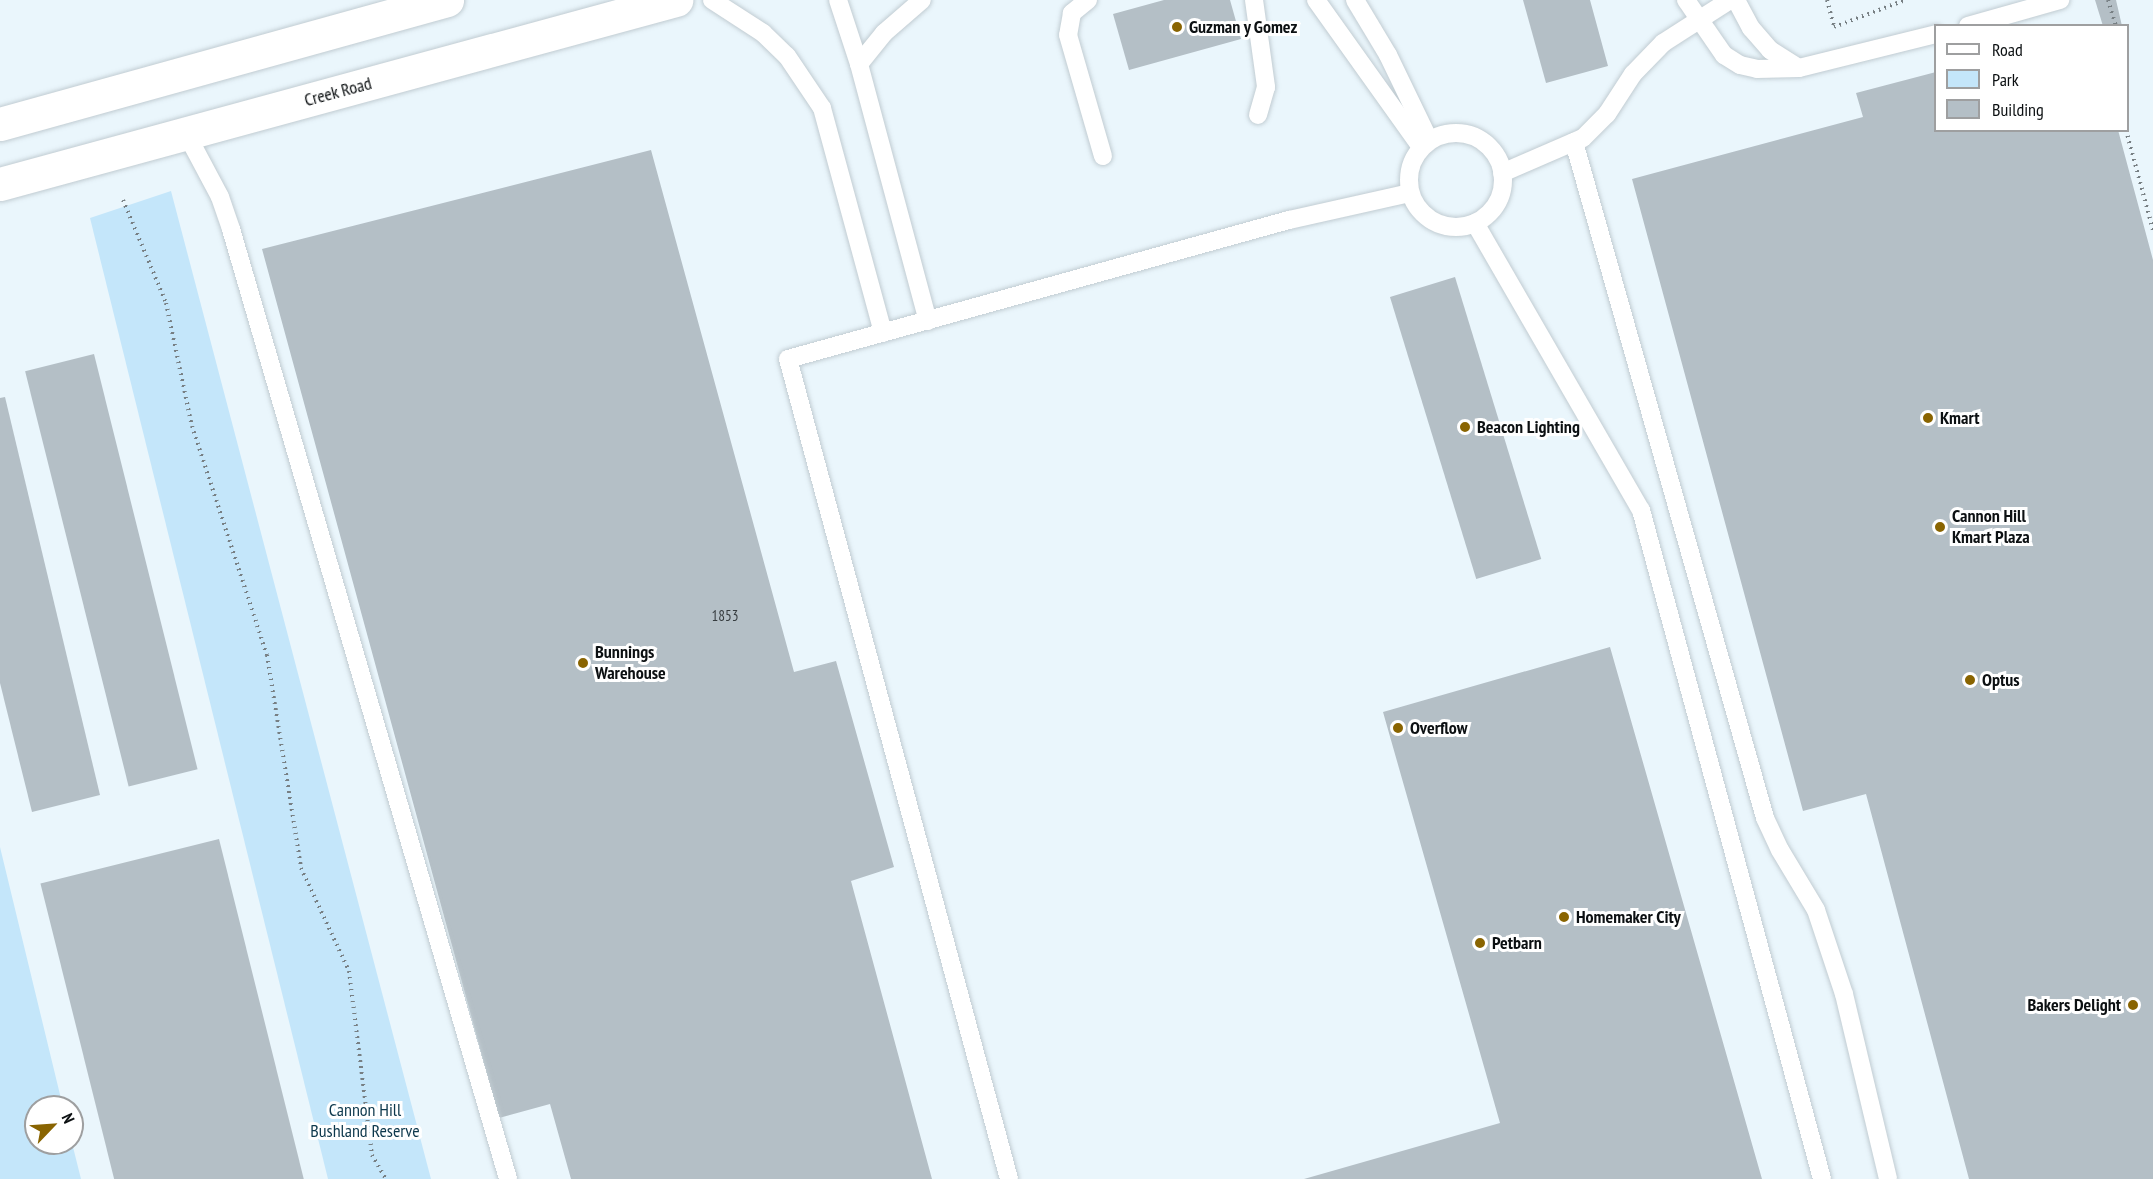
<!DOCTYPE html>
<style>
body{margin:0}
#map{position:relative;width:2153px;height:1179px;overflow:hidden;background:#eaf6fc;font-family:"PT Sans Narrow",sans-serif}
div>[style]{position:absolute}
.green>*{inset:0;background:#c4e6fa}
.building>*{inset:0;background:#b4bfc6;transform-origin:0 0}
.path>*{height:4px;margin-top:-2px;transform-origin:0;background:repeating-linear-gradient(90deg,#777f83 0 1.5px,transparent 0 6px)}
.roads{filter:drop-shadow(0 0 2px #c1ccd2) drop-shadow(0 0 2px #c1ccd2)}
.service>*{height:18px;margin:-9px;padding:0 9px;transform-origin:9px;border-radius:9px;background:#fff}
.service>.ring{margin:-9px;padding:0;box-sizing:content-box;background:none;border:18px solid #fff;border-radius:50%}
.primary>*{height:33px;margin:-16.5px;padding:0 16.5px;transform-origin:16.5px;border-radius:16.5px;background:#fff}
.dots>*{width:16px;height:16px;translate:-50% -50%;box-sizing:border-box;border:3px solid #fff;border-radius:50%}
span{translate:-50% -50%;white-space:nowrap;text-align:center;line-height:1.15;-webkit-text-stroke:6px #fff;paint-order:stroke}
.number-label{font-size:15px;color:#363c3f}
.number-label span{-webkit-text-stroke-width:0}
.poi-label{font-size:18px;color:#0c1012;font-weight:700}
.left{translate:0 -50%;text-align:left}
.right{translate:-100% -50%;text-align:right}
.street-label{font-size:18px;color:#0c1012}
.park-label{font-size:18px;color:#0d384c}
.legend{position:absolute;left:1934px;top:24px;width:195px;height:108px;box-sizing:border-box;background:#fff;border:2px solid #9e9fa0;margin:0;padding:8px 10px;list-style:none;font-size:18px;color:#0c1012}
.legend li{display:flex;align-items:center;gap:12px;height:30px}
.legend b{width:30px;border:2px solid #9e9fa0}
.north{position:absolute;left:24px;top:1095px;width:60px;height:60px;box-sizing:border-box;background:#fff;border:2px solid #9e9fa0;border-radius:50%;rotate:65deg;font-size:16px;font-weight:700;line-height:24px;text-align:center;color:#0c1012}
.north::after{content:'';display:block;margin:auto;width:21px;height:27px;background:#896401;clip-path:polygon(50% 0,100% 100%,50% 72%,0 100%)}
</style>
<div id="map">
<div class="green">
<i style="clip-path:polygon(171px 191px,431px 1179px,328px 1179px,90px 218px)"></i>
<i style="clip-path:polygon(0 847px,63px 1107px,36px 1107px,36px 1143px,72px 1143px,81px 1179px,0 1179px)"></i>
</div>
<div class="building">
<i style="clip-path:polygon(1164px 0,1230px 0,1241px 39px,1129px 70px,1113px 14px)"></i>
<i style="clip-path:polygon(1523px 0,1590px 0,1608px 66px,1546px 83px)"></i>
<i style="clip-path:polygon(2095px 0,2116px 0,2122px 26px,2103px 26px)"></i>
<i style="clip-path:polygon(1936px 72px,1936px 130px,2118px 130px,2153px 260px,2153px 1179px,1969px 1179px,1866px 794px,1803px 811px,1632px 179px,1863px 117px,1856px 93px)"></i>
<i style="clip-path:polygon(651px 150px,794px 672px,836px 661px,894px 867px,851px 881px,932px 1179px,571px 1179px,550px 1104px,499px 1118px,262px 249px)"></i>
<i style="left:1455px;top:277px;width:295px;height:68px;rotate:73deg"></i>
<i style="left:94px;top:354px;width:428px;height:71px;rotate:76deg"></i>
<i style="clip-path:polygon(5px 397px,100px 795px,32px 812px,0 683px,0 398px)"></i>
<i style="clip-path:polygon(1610px 647px,1762px 1179px,1304px 1179px,1500px 1123px,1383px 712px)"></i>
<i style="left:219px;top:839px;width:351px;height:184px;rotate:76deg"></i>
</div>
<div class="path">
<i style="left:1827px;top:0;width:28px;rotate:75deg"></i>
<i style="left:1834px;top:27px;width:76px;rotate:-20.8deg"></i>
<i style="left:2108px;top:0;width:27px;rotate:73deg"></i>
<i style="left:2126px;top:130px;width:104px;rotate:74.9deg"></i>
<i style="left:123px;top:200px;width:112px;rotate:67.3deg"></i>
<i style="left:166px;top:303px;width:126px;rotate:78.1deg"></i>
<i style="left:192px;top:426px;width:241px;rotate:71.9deg"></i>
<i style="left:267px;top:655px;width:216px;rotate:80.9deg"></i>
<i style="left:301px;top:868px;width:114px;rotate:65deg"></i>
<i style="left:349px;top:971px;width:185px;rotate:82.9deg"></i>
<i style="left:372px;top:1155px;width:28px;rotate:60deg"></i>
</div>
<div class="roads">
<div class="service">
<i style="left:712px;top:0;width:61px;rotate:32.9deg"></i>
<i style="left:763px;top:33px;width:33px;rotate:44deg"></i>
<i style="left:787px;top:56px;width:63px;rotate:56.1deg"></i>
<i style="left:822px;top:108px;width:233px;rotate:74.8deg"></i>
<i style="left:838px;top:0;width:67px;rotate:71.8deg"></i>
<i style="left:859px;top:64px;width:266px;rotate:75deg"></i>
<i style="left:1088px;top:0;width:21px;rotate:141deg"></i>
<i style="left:1072px;top:13px;width:22px;rotate:100deg"></i>
<i style="left:1068px;top:35px;width:126px;rotate:73.9deg"></i>
<i style="left:1254px;top:0;width:88px;rotate:82.1deg"></i>
<i style="left:1266px;top:87px;width:29px;rotate:106deg"></i>
<i style="left:1316px;top:0;width:181px;rotate:54.5deg"></i>
<i style="left:1355px;top:0;width:64px;rotate:59deg"></i>
<i style="left:1388px;top:55px;width:94px;rotate:64.2deg"></i>
<i style="left:1686px;top:0;width:67px;rotate:55.4deg"></i>
<i style="left:1724px;top:55px;width:19px;rotate:32deg"></i>
<i style="left:1740px;top:65px;width:17px;rotate:13deg"></i>
<i style="left:1757px;top:69px;width:42px;rotate:-1.4deg"></i>
<i style="left:1799px;top:68px;width:141px;rotate:-13.9deg"></i>
<i style="left:1736px;top:0;width:32px;rotate:62deg"></i>
<i style="left:1751px;top:28px;width:29px;rotate:49deg"></i>
<i style="left:1770px;top:50px;width:34px;rotate:32deg"></i>
<i style="left:1968px;top:26px;width:96px;rotate:-15.8deg"></i>
<i style="left:859px;top:64px;width:40px;rotate:-51deg"></i>
<i style="left:884px;top:33px;width:50px;rotate:-41deg"></i>
<i class="ring" style="left:1409px;top:133px;width:76px;height:76px"></i>
<i style="left:186px;top:133px;width:72px;rotate:62deg"></i>
<i style="left:220px;top:197px;width:34px;rotate:71deg"></i>
<i style="left:231px;top:229px;width:990px;rotate:73.74deg"></i>
<i style="left:1574px;top:142px;width:702px;rotate:74.22deg"></i>
<i style="left:1765px;top:818px;width:35px;rotate:65deg"></i>
<i style="left:1780px;top:850px;width:70px;rotate:59deg"></i>
<i style="left:1816px;top:910px;width:89px;rotate:71.6deg"></i>
<i style="left:1844px;top:994px;width:190px;rotate:76.6deg"></i>
<i style="left:1502px;top:173px;width:88px;rotate:-23.4deg"></i>
<i style="left:1583px;top:138px;width:34px;rotate:-45deg"></i>
<i style="left:1607px;top:114px;width:48px;rotate:-57deg"></i>
<i style="left:1633px;top:74px;width:43px;rotate:-45.9deg"></i>
<i style="left:1663px;top:43px;width:80px;rotate:-32.7deg"></i>
<i style="left:1475px;top:223px;width:332px;rotate:60deg"></i>
<i style="left:1641px;top:510px;width:693px;rotate:74.86deg"></i>
<i style="left:1009px;top:1179px;width:849px;rotate:-105.08deg"></i>
<i style="left:788px;top:359px;width:520px;rotate:-15.51deg"></i>
<i style="left:1289px;top:220px;width:124px;rotate:-12.6deg"></i>
</div>
<div class="primary">
<i style="left:0;top:124px;width:464px;rotate:-15.5deg"></i>
<i style="left:0;top:184px;width:701px;rotate:-15.23deg"></i>
</div>
</div>
<div class="dots">
<i style="left:1177px;top:27px;background:#896401"></i>
<i style="left:1928px;top:418px;background:#896401"></i>
<i style="left:1465px;top:427px;background:#896401"></i>
<i style="left:1940px;top:527px;background:#896401"></i>
<i style="left:583px;top:663px;background:#896401"></i>
<i style="left:1970px;top:680px;background:#896401"></i>
<i style="left:1398px;top:728px;background:#896401"></i>
<i style="left:1564px;top:917px;background:#896401"></i>
<i style="left:1480px;top:943px;background:#896401"></i>
<i style="left:2133px;top:1005px;background:#896401"></i>
</div>
<div class="number-label">
<span style="left:725px;top:616px">1853</span>
</div>
<div class="poi-label">
<span class="left" style="left:1189px;top:27px">Guzman y Gomez</span>
<span class="left" style="left:1940px;top:418px">Kmart</span>
<span class="left" style="left:1477px;top:427px">Beacon Lighting</span>
<span class="left" style="left:1952px;top:527px">Cannon Hill<br>Kmart Plaza</span>
<span class="left" style="left:595px;top:663px">Bunnings<br>Warehouse</span>
<span class="left" style="left:1982px;top:680px">Optus</span>
<span class="left" style="left:1410px;top:728px">Overflow</span>
<span class="left" style="left:1576px;top:917px">Homemaker City</span>
<span class="left" style="left:1492px;top:943px">Petbarn</span>
<span class="right" style="left:2121px;top:1005px">Bakers Delight</span>
</div>
<div class="street-label">
<span style="left:338px;top:92px;rotate:-15deg">Creek Road</span>
</div>
<div class="park-label">
<span style="left:365px;top:1121px">Cannon Hill<br>Bushland Reserve</span>
</div>
<ul class="legend">
<li><b style="height:8px;background:#fff"></b>Road</li>
<li><b style="height:16px;background:#c4e6fa"></b>Park</li>
<li><b style="height:16px;background:#b4bfc6"></b>Building</li>
</ul>
<div class="north">N</div>
</div>
